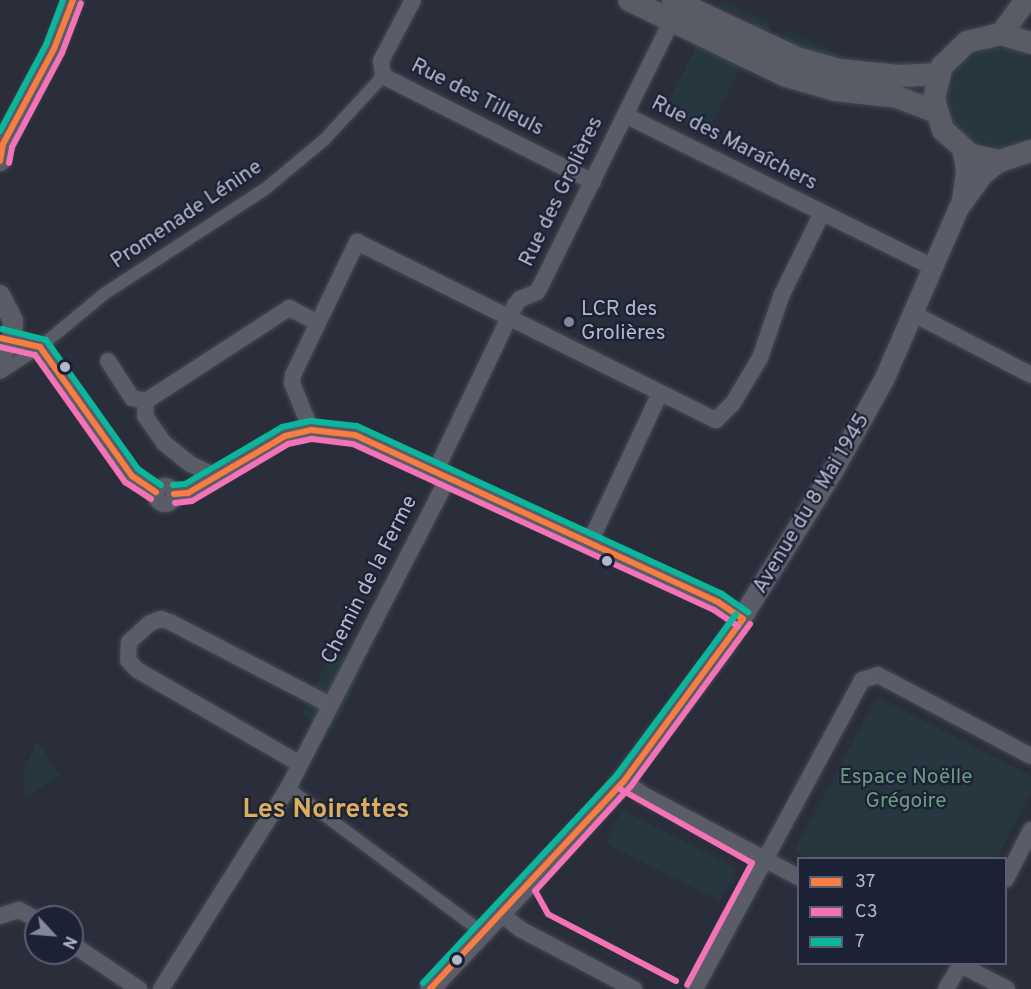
<!DOCTYPE html>
<meta charset="utf-8">
<style>
body{margin:0}
#map{position:relative;width:1031px;height:989px;overflow:hidden;background:#292e3a;font-family:Overpass,sans-serif}
div>[style]{position:absolute}
.green>*{inset:0;background:#263740;transform-origin:0 0}
.roads{filter:drop-shadow(0 0 2px #464953) drop-shadow(0 0 2px #464953)}
.pedestrian>*{height:12px;margin:-6px;padding:0 6px;transform-origin:6px;border-radius:6px;background:#5a5c67}
.minor>*{height:16px;margin:-8px;padding:0 8px;transform-origin:8px;border-radius:8px;background:#5a5c67}
.minor>.ring{margin:-8px;padding:0;box-sizing:content-box;background:none;border:16px solid #5a5c67;border-radius:50%}
.tertiary>*{height:20px;margin:-10px;padding:0 10px;transform-origin:10px;border-radius:10px;background:#5a5c67}
.secondary>*{height:22px;margin:-11px;padding:0 11px;transform-origin:11px;border-radius:11px;background:#595b65}
.bus-1>*{height:6px;margin:-3px;padding:0 3px;transform-origin:3px;border-radius:3px;background:#f77d43}
.bus-2>*{height:6px;margin:-3px;padding:0 3px;transform-origin:3px;border-radius:3px;background:#f473b7}
.bus-3>*{height:6px;margin:-3px;padding:0 3px;transform-origin:3px;border-radius:3px;background:#08b79c}
.dots>*{width:16px;height:16px;translate:-50% -50%;box-sizing:border-box;border:3px solid #1c2135;border-radius:50%}
span{translate:-50% -50%;white-space:nowrap;text-align:center;line-height:1.15;-webkit-text-stroke:4.5px #1c2135;paint-order:stroke}
.street-label{font-size:21px;color:#b3b8cb}
.poi-label{font-size:21px;color:#b3b8cb}
.left{translate:0 -50%;text-align:left}
.park-label{font-size:21px;color:#699d7f}
.district-label{font-size:27px;color:#dcad5d;font-weight:700}
.legend{position:absolute;left:797px;top:857px;width:210px;height:108px;box-sizing:border-box;background:#1c2135;border:2px solid #585d71;margin:0;padding:8px 10px;list-style:none;font-size:18px;color:#b3b8cb}
.legend li{display:flex;align-items:center;gap:12px;height:30px}
.legend b{width:30px;border:2px solid #585d71}
.north{position:absolute;left:24px;top:905px;width:60px;height:60px;box-sizing:border-box;background:#1c2135;border:2px solid #585d71;border-radius:50%;rotate:116deg;font-size:16px;font-weight:700;line-height:24px;text-align:center;color:#b3b8cb}
.north::after{content:'';display:block;margin:auto;width:21px;height:27px;background:#838898;clip-path:polygon(50% 0,100% 100%,50% 72%,0 100%)}
</style>
<div id="map">
<div class="green">
<i style="clip-path:polygon(721px 0,772px 23px,769px 28px,757px 32px,752px 21px,719px 5px)"></i>
<i style="clip-path:polygon(784px 30px,845px 57px,872px 63px,910px 61px,916px 69px,843px 65px,784px 41px)"></i>
<i style="left:698px;top:43px;width:49px;height:77px;rotate:27deg"></i>
<i style="clip-path:polygon(990px 47px,1014px 49px,1031px 59px,1031px 136px,999px 148px,966px 137px,951px 119px,947px 96px,960px 63px)"></i>
<i style="left:332px;top:651px;width:35px;height:71px;rotate:25deg"></i>
<i style="clip-path:polygon(877px 697px,1031px 776px,1031px 792px,997px 858px,806px 858px,794px 851px)"></i>
<i style="clip-path:polygon(38px 741px,60px 776px,25px 797px,23px 772px)"></i>
<i style="left:622px;top:810px;width:129px;height:37px;rotate:27deg"></i>
</div>
<div class="roads">
<div class="pedestrian">
<i style="left:0;top:373px;width:48px;rotate:-33deg"></i>
<i style="left:40px;top:347px;width:83px;rotate:-39.6deg"></i>
<i style="left:104px;top:294px;width:192px;rotate:-33.1deg"></i>
<i style="left:265px;top:189px;width:77px;rotate:-39.7deg"></i>
<i style="left:324px;top:140px;width:87px;rotate:-47.3deg"></i>
<i style="left:288px;top:788px;width:232px;rotate:36.6deg"></i>
<i style="left:474px;top:926px;width:14px;rotate:17deg"></i>
</div>
<div class="minor">
<i style="left:413px;top:0;width:69px;rotate:117.7deg"></i>
<i style="left:381px;top:61px;width:15px;rotate:82deg"></i>
<i style="left:383px;top:76px;width:235px;rotate:26.8deg"></i>
<i style="left:625px;top:115px;width:343px;rotate:26.3deg"></i>
<i style="left:914px;top:314px;width:132px;rotate:27.5deg"></i>
<i style="left:12px;top:339px;width:29px;rotate:16deg"></i>
<i style="left:40px;top:347px;width:158px;rotate:54.5deg"></i>
<i style="left:132px;top:476px;width:29px;rotate:34deg"></i>
<i style="left:108px;top:361px;width:44px;rotate:57deg"></i>
<i style="left:132px;top:398px;width:14px;rotate:12deg"></i>
<i style="left:311px;top:430px;width:51px;rotate:-112deg"></i>
<i style="left:292px;top:383px;width:8px;rotate:-83deg"></i>
<i style="left:293px;top:375px;width:148px;rotate:-64.3deg"></i>
<i style="left:357px;top:242px;width:401px;rotate:26.4deg"></i>
<i style="left:716px;top:420px;width:24px;rotate:-45deg"></i>
<i style="left:733px;top:403px;width:52px;rotate:-59deg"></i>
<i style="left:760px;top:358px;width:68px;rotate:-71deg"></i>
<i style="left:782px;top:294px;width:90px;rotate:-63.7deg"></i>
<i style="left:436px;top:470px;width:183px;rotate:-64.4deg"></i>
<i style="left:515px;top:305px;width:8px;rotate:-50deg"></i>
<i style="left:520px;top:299px;width:18px;rotate:-22deg"></i>
<i style="left:537px;top:292px;width:8px;rotate:-60deg"></i>
<i style="left:541px;top:285px;width:296px;rotate:-63.7deg"></i>
<i style="left:217px;top:477px;width:30px;rotate:-154deg"></i>
<i style="left:190px;top:464px;width:33px;rotate:-141deg"></i>
<i style="left:164px;top:443px;width:33px;rotate:-125deg"></i>
<i style="left:145px;top:416px;width:15px;rotate:-86deg"></i>
<i style="left:146px;top:401px;width:171px;rotate:-33deg"></i>
<i style="left:289px;top:308px;width:31px;rotate:27deg"></i>
<i class="ring" style="left:156px;top:486px;width:2px;height:2px"></i>
<i style="left:174px;top:494px;width:14px;rotate:-4deg"></i>
<i style="left:188px;top:493px;width:113px;rotate:-30.4deg"></i>
<i style="left:285px;top:436px;width:27px;rotate:-13deg"></i>
<i style="left:311px;top:430px;width:44px;rotate:6.5deg"></i>
<i style="left:355px;top:435px;width:400px;rotate:24.7deg"></i>
<i style="left:718px;top:602px;width:30px;rotate:34deg"></i>
<i style="left:590px;top:542px;width:165px;rotate:-64.8deg"></i>
<i style="left:300px;top:764px;width:188px;rotate:-150deg"></i>
<i style="left:137px;top:670px;width:13px;rotate:-132deg"></i>
<i style="left:128px;top:660px;width:18px;rotate:-87deg"></i>
<i style="left:129px;top:642px;width:28px;rotate:-42deg"></i>
<i style="left:150px;top:623px;width:12px;rotate:-20deg"></i>
<i style="left:161px;top:619px;width:12px;rotate:20deg"></i>
<i style="left:172px;top:623px;width:178px;rotate:27.4deg"></i>
<i style="left:624px;top:781px;width:22px;rotate:36deg"></i>
<i style="left:642px;top:794px;width:177px;rotate:28deg"></i>
<i style="left:1006px;top:879px;width:55px;rotate:-63deg"></i>
<i style="left:501px;top:914px;width:24px;rotate:38deg"></i>
<i style="left:520px;top:929px;width:129px;rotate:27.8deg"></i>
<i style="left:0;top:916px;width:20px;rotate:-18deg"></i>
<i style="left:19px;top:910px;width:19px;rotate:28deg"></i>
<i style="left:72px;top:944px;width:81px;rotate:33.9deg"></i>
<i style="left:959px;top:964px;width:54px;rotate:27.5deg"></i>
<i style="left:161px;top:989px;width:238px;rotate:-57.7deg"></i>
<i style="left:288px;top:788px;width:351px;rotate:-62.7deg"></i>
<i style="left:695px;top:989px;width:351px;rotate:-61.6deg"></i>
<i style="left:862px;top:680px;width:17px;rotate:-17deg"></i>
<i style="left:878px;top:675px;width:173px;rotate:27.9deg"></i>
<i style="left:946px;top:989px;width:29px;rotate:-59deg"></i>
</div>
<div class="tertiary">
<i style="left:0;top:161px;width:17px;rotate:-80deg"></i>
<i style="left:3px;top:144px;width:108px;rotate:-61.8deg"></i>
<i style="left:54px;top:49px;width:53px;rotate:-68.8deg"></i>
<i style="left:962px;top:200px;width:29px;rotate:-82deg"></i>
<i style="left:966px;top:171px;width:20px;rotate:-99deg"></i>
<i style="left:0;top:295px;width:29px;rotate:63deg"></i>
<i style="left:13px;top:321px;width:18px;rotate:93deg"></i>
<i style="left:12px;top:339px;width:22px;rotate:124deg"></i>
<i style="left:430px;top:989px;width:260px;rotate:-46.9deg"></i>
<i style="left:608px;top:799px;width:188px;rotate:-52.6deg"></i>
<i style="left:722px;top:650px;width:212px;rotate:-58.1deg"></i>
<i style="left:834px;top:470px;width:105px;rotate:-61deg"></i>
<i style="left:885px;top:378px;width:185px;rotate:-66.5deg"></i>
<i style="left:959px;top:208px;width:41px;rotate:-54deg"></i>
<i style="left:983px;top:175px;width:22px;rotate:-39deg"></i>
</div>
<div class="secondary">
<i style="left:629px;top:0;width:174px;rotate:25.8deg"></i>
<i style="left:786px;top:76px;width:51px;rotate:15.9deg"></i>
<i style="left:835px;top:90px;width:62px;rotate:6.4deg"></i>
<i style="left:897px;top:97px;width:42px;rotate:21deg"></i>
<i style="left:673px;top:0;width:137px;rotate:25.1deg"></i>
<i style="left:797px;top:58px;width:44px;rotate:15.9deg"></i>
<i style="left:839px;top:70px;width:60px;rotate:5.7deg"></i>
<i style="left:899px;top:76px;width:40px;rotate:-2.9deg"></i>
<i style="left:1001px;top:34px;width:42px;rotate:-53.7deg"></i>
<i style="left:1031px;top:43px;width:31px;rotate:-163deg"></i>
<i style="left:1001px;top:34px;width:35px;rotate:167deg"></i>
<i style="left:967px;top:42px;width:35px;rotate:136deg"></i>
<i style="left:942px;top:66px;width:34px;rotate:104deg"></i>
<i style="left:934px;top:99px;width:32px;rotate:74deg"></i>
<i style="left:943px;top:130px;width:38px;rotate:42deg"></i>
<i style="left:971px;top:155px;width:30px;rotate:12deg"></i>
<i style="left:1000px;top:161px;width:33px;rotate:-18deg"></i>
</div>
</div>
<div class="bus-1">
<i style="left:0;top:161px;width:17px;rotate:-80deg"></i>
<i style="left:3px;top:144px;width:108px;rotate:-61.8deg"></i>
<i style="left:54px;top:49px;width:53px;rotate:-68.8deg"></i>
<i style="left:0;top:338px;width:41px;rotate:12.7deg"></i>
<i style="left:40px;top:347px;width:158px;rotate:54.5deg"></i>
<i style="left:132px;top:476px;width:29px;rotate:34deg"></i>
<i style="left:174px;top:494px;width:14px;rotate:-4deg"></i>
<i style="left:188px;top:493px;width:113px;rotate:-30.4deg"></i>
<i style="left:285px;top:436px;width:27px;rotate:-13deg"></i>
<i style="left:311px;top:430px;width:44px;rotate:6.5deg"></i>
<i style="left:355px;top:435px;width:400px;rotate:24.7deg"></i>
<i style="left:718px;top:602px;width:30px;rotate:34deg"></i>
<i style="left:430px;top:989px;width:284px;rotate:-47deg"></i>
<i style="left:624px;top:781px;width:201px;rotate:-53.7deg"></i>
</div>
<div class="bus-2">
<i style="left:9px;top:163px;width:16px;rotate:-79deg"></i>
<i style="left:12px;top:147px;width:106px;rotate:-62deg"></i>
<i style="left:62px;top:53px;width:53px;rotate:-69.2deg"></i>
<i style="left:0;top:347px;width:36px;rotate:13deg"></i>
<i style="left:35px;top:355px;width:156px;rotate:54.7deg"></i>
<i style="left:125px;top:482px;width:31px;rotate:33deg"></i>
<i style="left:175px;top:503px;width:17px;rotate:-7deg"></i>
<i style="left:192px;top:501px;width:112px;rotate:-30.7deg"></i>
<i style="left:288px;top:444px;width:25px;rotate:-12deg"></i>
<i style="left:312px;top:439px;width:41px;rotate:7deg"></i>
<i style="left:353px;top:444px;width:397px;rotate:24.7deg"></i>
<i style="left:714px;top:610px;width:29px;rotate:34deg"></i>
<i style="left:620px;top:789px;width:151px;rotate:29.3deg"></i>
<i style="left:752px;top:863px;width:138px;rotate:118deg"></i>
<i style="left:676px;top:981px;width:144px;rotate:-152.4deg"></i>
<i style="left:548px;top:914px;width:26px;rotate:-119deg"></i>
<i style="left:535px;top:891px;width:142px;rotate:-47.6deg"></i>
<i style="left:631px;top:786px;width:201px;rotate:-53.7deg"></i>
</div>
<div class="bus-3">
<i style="left:0;top:131px;width:98px;rotate:-61.9deg"></i>
<i style="left:46px;top:45px;width:48px;rotate:-69.3deg"></i>
<i style="left:2px;top:329px;width:45px;rotate:14deg"></i>
<i style="left:46px;top:340px;width:158px;rotate:54.5deg"></i>
<i style="left:138px;top:469px;width:28px;rotate:35deg"></i>
<i style="left:173px;top:485px;width:12px;rotate:-5deg"></i>
<i style="left:185px;top:484px;width:113px;rotate:-30.4deg"></i>
<i style="left:282px;top:427px;width:30px;rotate:-12deg"></i>
<i style="left:311px;top:421px;width:46px;rotate:6.2deg"></i>
<i style="left:357px;top:426px;width:402px;rotate:24.7deg"></i>
<i style="left:722px;top:594px;width:32px;rotate:35deg"></i>
<i style="left:423px;top:983px;width:284px;rotate:-47deg"></i>
<i style="left:617px;top:775px;width:200px;rotate:-53.5deg"></i>
</div>
<div class="dots">
<i style="left:569px;top:322px;background:#838898"></i>
<i style="left:65px;top:367px;background:#b3b8cb"></i>
<i style="left:607px;top:561px;background:#b3b8cb"></i>
<i style="left:457px;top:960px;background:#b3b8cb"></i>
</div>
<div class="street-label">
<span style="left:477px;top:98px;rotate:27deg">Rue des Tilleuls</span>
<span style="left:734px;top:144px;rotate:27deg">Rue des Maraîchers</span>
<span style="left:562px;top:192px;rotate:-64deg">Rue des Grolières</span>
<span style="left:187px;top:215px;rotate:-34deg">Promenade Lénine</span>
<span style="left:812px;top:504px;rotate:-59deg">Avenue du 8 Mai 1945</span>
<span style="left:370px;top:580px;rotate:-63deg">Chemin de la Ferme</span>
</div>
<div class="poi-label">
<span class="left" style="left:581px;top:322px">LCR des<br>Grolières</span>
</div>
<div class="park-label">
<span style="left:906px;top:790px">Espace Noëlle<br>Grégoire</span>
</div>
<div class="district-label">
<span style="left:326px;top:811px">Les Noirettes</span>
</div>
<ul class="legend">
<li><b style="height:8px;background:#f77d43"></b>37</li>
<li><b style="height:8px;background:#f473b7"></b>C3</li>
<li><b style="height:8px;background:#08b79c"></b>7</li>
</ul>
<div class="north">N</div>
</div>
